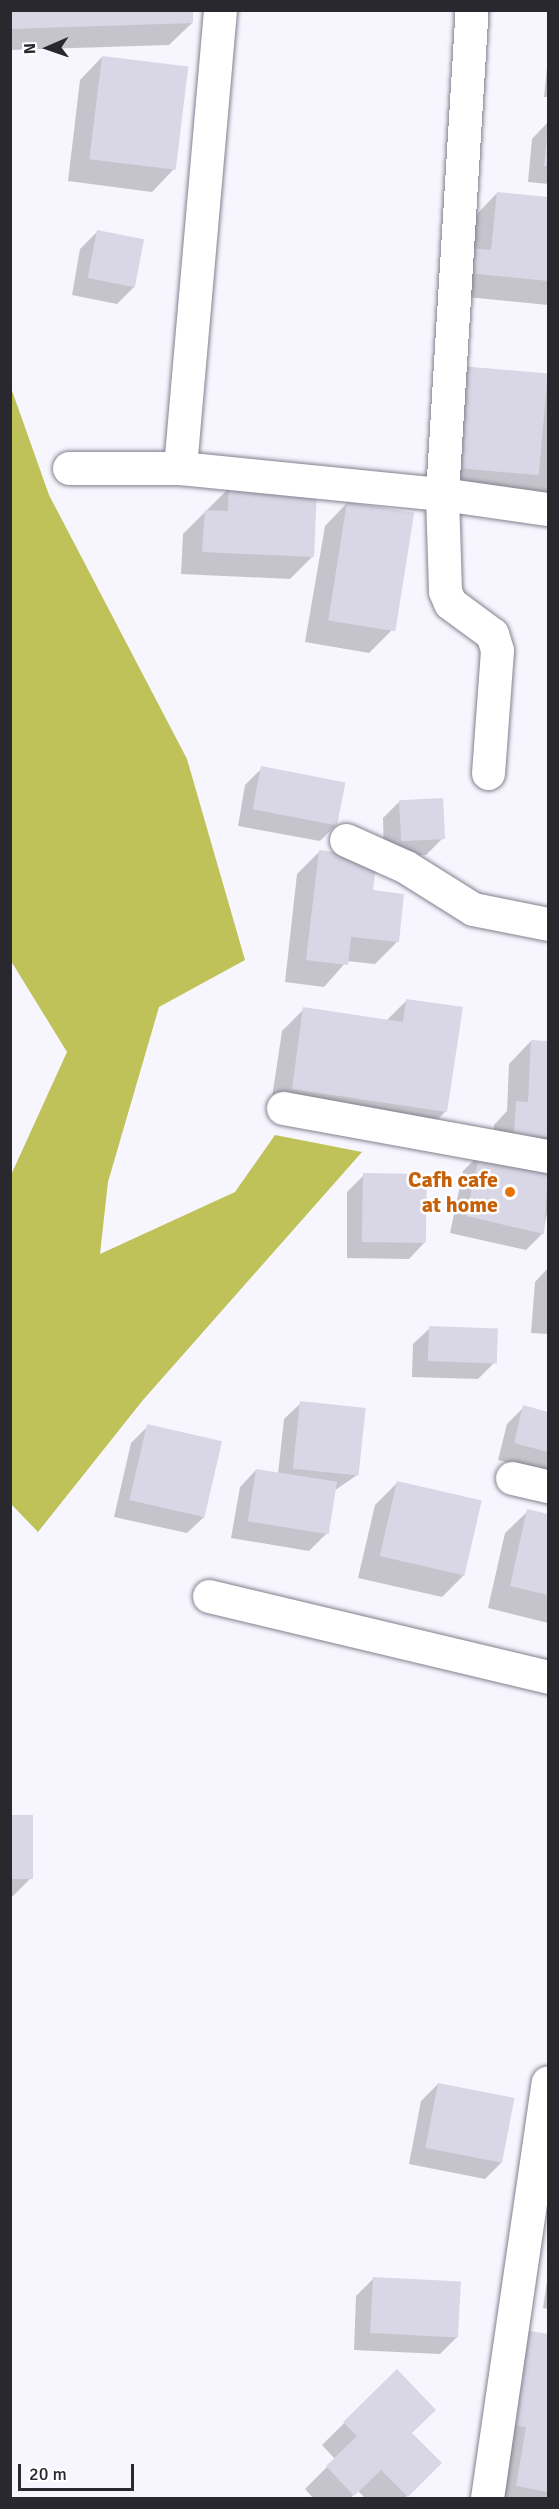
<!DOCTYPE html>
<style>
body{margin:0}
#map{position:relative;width:559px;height:2509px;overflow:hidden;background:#f7f6ff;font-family:Signika,sans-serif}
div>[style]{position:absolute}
.forest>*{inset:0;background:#bfc258}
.shadow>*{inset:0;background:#0003}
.building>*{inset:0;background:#d9d7e5;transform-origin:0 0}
.roads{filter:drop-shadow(0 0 2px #83808e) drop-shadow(0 0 2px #83808e)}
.minor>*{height:33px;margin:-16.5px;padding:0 16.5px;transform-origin:16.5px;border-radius:16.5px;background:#fff}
.dots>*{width:16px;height:16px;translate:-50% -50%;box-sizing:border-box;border:3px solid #fff;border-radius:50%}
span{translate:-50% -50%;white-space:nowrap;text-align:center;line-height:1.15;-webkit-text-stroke:5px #fff;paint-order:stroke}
.food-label{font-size:22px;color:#c56008;font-weight:700}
.right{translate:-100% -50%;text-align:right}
.frame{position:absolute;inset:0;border:12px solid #29282e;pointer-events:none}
.north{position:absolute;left:18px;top:18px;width:60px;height:60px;-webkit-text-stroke:4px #fff;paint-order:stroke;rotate:268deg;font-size:16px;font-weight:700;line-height:24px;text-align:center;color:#29282e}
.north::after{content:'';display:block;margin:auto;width:21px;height:27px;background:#29282e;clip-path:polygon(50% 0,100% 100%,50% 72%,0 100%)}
.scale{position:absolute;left:18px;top:2464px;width:116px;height:27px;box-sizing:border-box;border:3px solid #29282e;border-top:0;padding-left:8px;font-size:18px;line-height:21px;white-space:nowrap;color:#29282e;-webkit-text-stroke:4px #fff;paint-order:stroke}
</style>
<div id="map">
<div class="forest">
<i style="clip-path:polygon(10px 385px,49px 495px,187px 759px,245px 960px,159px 1007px,108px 1182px,100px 1254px,235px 1192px,275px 1135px,362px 1152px,143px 1400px,38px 1532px,11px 1504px,11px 1175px,67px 1052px,11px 961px)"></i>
</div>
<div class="shadow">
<i style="clip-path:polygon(10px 10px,192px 23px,169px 45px,10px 50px)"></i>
<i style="clip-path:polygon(102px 57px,174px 169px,152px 192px,68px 181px,80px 80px)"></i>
<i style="clip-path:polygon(548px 57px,548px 97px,544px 97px)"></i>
<i style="clip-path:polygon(548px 122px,548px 184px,528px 182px,532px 139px)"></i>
<i style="clip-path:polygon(497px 193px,548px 199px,548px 305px,446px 295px,475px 216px)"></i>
<i style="clip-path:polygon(97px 232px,134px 287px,117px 304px,72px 295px,80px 249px)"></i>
<i style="clip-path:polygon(462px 368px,548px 375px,548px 499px,432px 490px)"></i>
<i style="clip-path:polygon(229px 488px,312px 557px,290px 579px,181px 574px,183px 534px)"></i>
<i style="clip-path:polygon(347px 503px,391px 631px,369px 653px,305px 642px,325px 526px)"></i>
<i style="clip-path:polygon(262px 768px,337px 824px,320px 841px,238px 826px,245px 785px)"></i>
<i style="clip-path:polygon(399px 802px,443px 838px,426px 855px,384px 857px,383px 818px)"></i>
<i style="clip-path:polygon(320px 851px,371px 891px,397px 942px,375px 964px,347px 961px,324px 987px,285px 982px,297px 874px)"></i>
<i style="clip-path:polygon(407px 1000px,446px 1111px,423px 1134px,270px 1111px,282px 1031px,304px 1009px,386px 1021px)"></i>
<i style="clip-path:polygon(531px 1041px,548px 1042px,548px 1208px,543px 1233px,526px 1250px,450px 1233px,463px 1171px,480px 1154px,493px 1157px,494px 1125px,507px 1111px,509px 1064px)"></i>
<i style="clip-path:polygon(364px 1175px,425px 1242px,409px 1259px,347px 1258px,347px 1192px)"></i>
<i style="clip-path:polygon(548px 1268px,548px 1334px,531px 1333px,535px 1282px)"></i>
<i style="clip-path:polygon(430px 1328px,495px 1362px,478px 1379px,412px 1377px,413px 1344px)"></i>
<i style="clip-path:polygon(301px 1403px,357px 1475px,334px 1491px,326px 1534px,309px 1551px,231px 1538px,240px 1487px,256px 1470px,278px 1474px,284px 1419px)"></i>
<i style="clip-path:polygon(524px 1407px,548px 1413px,548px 1472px,498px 1460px,507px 1424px)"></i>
<i style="clip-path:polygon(148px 1426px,204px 1517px,187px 1533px,114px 1517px,131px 1443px)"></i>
<i style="clip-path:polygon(398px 1482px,464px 1575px,442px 1597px,358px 1578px,375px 1505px)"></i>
<i style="clip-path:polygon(528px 1511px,548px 1516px,548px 1623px,488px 1608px,505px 1533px)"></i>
<i style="clip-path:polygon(10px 1816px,30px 1879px,13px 1896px,10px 1896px)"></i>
<i style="clip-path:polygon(438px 2084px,502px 2162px,485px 2179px,409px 2164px,421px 2101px)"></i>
<i style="clip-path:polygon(548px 2274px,548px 2309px,543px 2308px)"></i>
<i style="clip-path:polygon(373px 2279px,457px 2337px,440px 2354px,354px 2350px,356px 2296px)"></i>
<i style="clip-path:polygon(525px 2331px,548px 2336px,548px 2498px,496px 2498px)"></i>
<i style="clip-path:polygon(397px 2371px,411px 2433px,440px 2463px,405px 2498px,365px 2498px,358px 2491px,350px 2498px,313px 2498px,305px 2489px,335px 2459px,322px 2445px)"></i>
</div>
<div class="building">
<i style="clip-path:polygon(10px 10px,193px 10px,193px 23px,10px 29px)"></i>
<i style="left:102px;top:56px;width:87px;height:104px;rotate:7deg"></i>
<i style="clip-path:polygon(547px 135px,548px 135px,548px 166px,544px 166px)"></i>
<i style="clip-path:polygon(497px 192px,548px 197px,548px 281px,468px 273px,470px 248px,491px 250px)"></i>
<i style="left:97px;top:230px;width:48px;height:49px;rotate:11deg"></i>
<i style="left:461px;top:366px;width:87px;height:102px;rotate:5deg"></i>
<i style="clip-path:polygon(229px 486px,317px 491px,314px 557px,202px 552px,205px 510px,228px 511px)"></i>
<i style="left:347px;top:502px;width:68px;height:120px;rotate:9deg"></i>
<i style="left:261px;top:766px;width:86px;height:44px;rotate:11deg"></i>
<i style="left:443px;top:798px;width:41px;height:44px;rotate:87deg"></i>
<i style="clip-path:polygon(319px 850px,377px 857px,373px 890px,404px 894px,399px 942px,351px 937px,348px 965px,306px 960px)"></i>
<i style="clip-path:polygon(406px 999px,463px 1007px,447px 1112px,292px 1089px,303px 1007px,403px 1022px)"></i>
<i style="clip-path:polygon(531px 1040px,548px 1041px,548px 1137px,514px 1135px,516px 1101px,528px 1102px)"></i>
<i style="clip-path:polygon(480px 1153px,548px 1168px,544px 1234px,466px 1216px)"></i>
<i style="left:363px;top:1173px;width:64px;height:69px;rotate:1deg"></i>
<i style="left:429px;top:1326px;width:69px;height:35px;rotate:2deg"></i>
<i style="left:300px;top:1401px;width:66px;height:68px;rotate:6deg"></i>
<i style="clip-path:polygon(523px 1405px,548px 1412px,548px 1452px,514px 1443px)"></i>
<i style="left:147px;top:1424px;width:77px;height:78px;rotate:13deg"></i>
<i style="left:256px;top:1469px;width:82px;height:53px;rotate:9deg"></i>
<i style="left:397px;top:1481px;width:87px;height:77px;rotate:13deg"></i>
<i style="clip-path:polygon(527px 1509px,548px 1514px,548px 1595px,510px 1586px)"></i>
<i style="left:10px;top:1815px;width:23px;height:64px"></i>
<i style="left:438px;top:2083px;width:78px;height:66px;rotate:11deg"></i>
<i style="left:373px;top:2277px;width:88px;height:56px;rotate:3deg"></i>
<i style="clip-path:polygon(525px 2330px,548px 2334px,548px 2492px,516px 2486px,526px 2427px,507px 2424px)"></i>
<i style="clip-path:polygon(397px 2369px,436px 2410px,412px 2433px,442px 2463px,408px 2497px,381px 2470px,354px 2496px,326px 2466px,357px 2436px,343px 2422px)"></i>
</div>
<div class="roads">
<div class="minor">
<i style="left:220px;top:10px;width:460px;rotate:95deg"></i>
<i style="left:180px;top:468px;width:263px;rotate:5.7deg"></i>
<i style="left:442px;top:494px;width:485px;rotate:-86.5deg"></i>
<i style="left:69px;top:468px;width:111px"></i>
<i style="left:488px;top:773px;width:123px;rotate:-85.8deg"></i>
<i style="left:497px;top:650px;width:17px;rotate:-107deg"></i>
<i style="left:492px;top:634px;width:52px;rotate:-143.6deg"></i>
<i style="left:450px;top:603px;width:13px;rotate:-113deg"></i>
<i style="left:445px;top:591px;width:97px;rotate:-91.8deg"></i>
<i style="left:442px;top:494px;width:107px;rotate:8.1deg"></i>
<i style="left:346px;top:840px;width:66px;rotate:24.2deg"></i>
<i style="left:406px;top:867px;width:79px;rotate:32.1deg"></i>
<i style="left:473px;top:909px;width:76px;rotate:11.3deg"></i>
<i style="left:283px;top:1108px;width:269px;rotate:10.3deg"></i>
<i style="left:512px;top:1478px;width:37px;rotate:13deg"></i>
<i style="left:209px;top:1596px;width:349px;rotate:13.4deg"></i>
<i style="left:487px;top:2498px;width:420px;rotate:-81.7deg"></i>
</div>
</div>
<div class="dots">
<i style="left:510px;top:1192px;background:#e8710a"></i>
</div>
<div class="food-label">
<span class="right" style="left:498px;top:1192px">Cafh cafe<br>at home</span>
</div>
<div class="frame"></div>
<div class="north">N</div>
<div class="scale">20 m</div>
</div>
